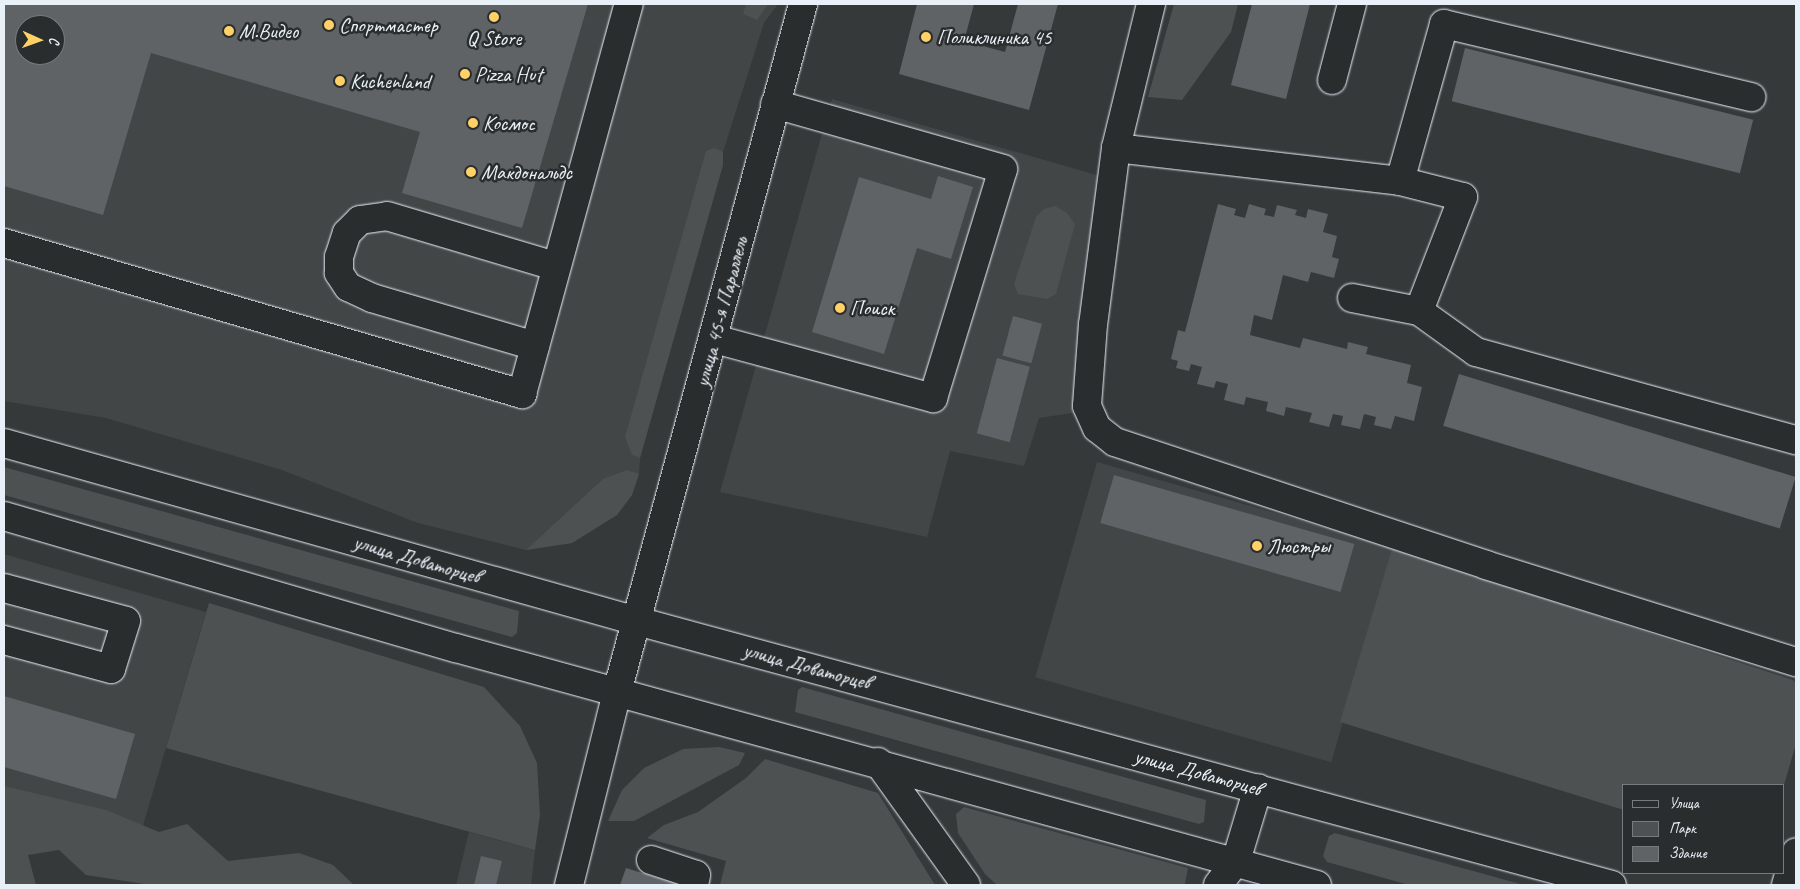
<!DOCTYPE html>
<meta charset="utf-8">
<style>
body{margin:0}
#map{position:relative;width:1800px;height:889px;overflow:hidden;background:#35393a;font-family:Caveat,sans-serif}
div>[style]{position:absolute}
.built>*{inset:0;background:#424647;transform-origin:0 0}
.green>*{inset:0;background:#4d5152}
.building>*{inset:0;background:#5f6365;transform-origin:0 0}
.roads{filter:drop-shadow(0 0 1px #e8f1f8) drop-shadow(0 0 1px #e8f1f8)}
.minor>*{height:28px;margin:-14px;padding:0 14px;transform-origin:14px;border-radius:14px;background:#2a2d2e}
.major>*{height:28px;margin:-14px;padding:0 14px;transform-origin:14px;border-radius:14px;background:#2a2d2e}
.dots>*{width:14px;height:14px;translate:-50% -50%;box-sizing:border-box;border:2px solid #2a2d2e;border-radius:50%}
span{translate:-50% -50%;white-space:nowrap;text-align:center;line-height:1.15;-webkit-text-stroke:5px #2a2d2e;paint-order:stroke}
.poi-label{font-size:21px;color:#e8f1f8}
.left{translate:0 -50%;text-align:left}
.street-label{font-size:21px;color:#e8f1f8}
.frame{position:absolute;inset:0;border:5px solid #e8f1f8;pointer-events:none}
.legend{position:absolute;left:1622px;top:784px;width:162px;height:90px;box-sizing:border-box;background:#2a2d2e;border:1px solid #767b7f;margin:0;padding:6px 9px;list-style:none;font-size:15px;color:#e8f1f8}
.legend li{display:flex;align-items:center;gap:10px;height:25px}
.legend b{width:25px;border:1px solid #767b7f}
.north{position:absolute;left:15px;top:15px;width:50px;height:50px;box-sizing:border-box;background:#2a2d2e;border:1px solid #767b7f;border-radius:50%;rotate:92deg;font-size:14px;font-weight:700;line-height:20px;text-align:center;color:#e8f1f8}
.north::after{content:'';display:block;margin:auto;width:18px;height:22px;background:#ffd166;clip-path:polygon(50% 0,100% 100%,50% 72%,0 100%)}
</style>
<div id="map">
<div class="built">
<i style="clip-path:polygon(evenodd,4px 4px,778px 4px,764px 23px,723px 152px,723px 165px,640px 458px,639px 474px,632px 495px,617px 515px,572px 543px,526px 550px,418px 523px,282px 470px,106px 418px,4px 401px,4px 4px,25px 25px,55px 25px,55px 55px,25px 55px,25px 25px)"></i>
<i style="clip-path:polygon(832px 99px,1107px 178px,1072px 413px,1039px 418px,1024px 466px,950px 451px,927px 537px,720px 492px)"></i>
<i style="left:1097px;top:462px;width:308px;height:224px;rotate:16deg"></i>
<i style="clip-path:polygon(4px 554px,206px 612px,142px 829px,4px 792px)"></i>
<i style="clip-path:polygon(469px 832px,535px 850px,531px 885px,456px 885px)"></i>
</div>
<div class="green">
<i style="clip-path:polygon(746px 4px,768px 4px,757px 20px,743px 14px)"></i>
<i style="clip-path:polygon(1174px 4px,1238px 4px,1231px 32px,1182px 100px,1148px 97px)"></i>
<i style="clip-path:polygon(714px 148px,723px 152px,723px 165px,640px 458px,632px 455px,625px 437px,706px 151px)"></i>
<i style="clip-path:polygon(1055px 206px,1067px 213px,1075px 224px,1056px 294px,1047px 299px,1018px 294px,1014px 284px,1036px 217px,1044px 209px)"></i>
<i style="clip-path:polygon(4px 467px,519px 611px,517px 633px,512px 637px,4px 495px)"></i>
<i style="clip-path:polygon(627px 470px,639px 474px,632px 495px,617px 515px,572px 543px,526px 550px,603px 479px)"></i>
<i style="clip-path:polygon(1392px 549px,1793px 680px,1796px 683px,1796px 744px,1784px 785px,1624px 785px,1624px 810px,1340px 722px)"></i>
<i style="clip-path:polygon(209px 603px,484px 687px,520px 726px,537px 763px,540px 815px,535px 850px,166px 748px)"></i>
<i style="clip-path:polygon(802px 687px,1206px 800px,1204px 822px,1199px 824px,795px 712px,798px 690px)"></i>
<i style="clip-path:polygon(719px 747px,745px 753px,739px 765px,634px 821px,608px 821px,622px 790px,644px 768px,683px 749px)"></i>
<i style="clip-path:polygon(765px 759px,878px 793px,935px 885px,720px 885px,726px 861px,647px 838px,664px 825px,698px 812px,746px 778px)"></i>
<i style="clip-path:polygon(4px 786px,106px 810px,159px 832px,187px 824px,228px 861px,299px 853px,333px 865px,354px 885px,151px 885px,86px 875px,59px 850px,28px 855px,36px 885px,4px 885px)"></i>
<i style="clip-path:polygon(964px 807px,1188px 868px,1185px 884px,997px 885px,985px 874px,958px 833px,956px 814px)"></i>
<i style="clip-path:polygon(1335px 833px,1524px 885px,1409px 885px,1327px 862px,1323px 856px,1329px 836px)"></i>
</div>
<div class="building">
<i style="clip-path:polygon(evenodd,4px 4px,588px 4px,522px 228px,402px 193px,420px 132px,151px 53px,103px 215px,4px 186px,4px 4px,25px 25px,55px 25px,55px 55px,25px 55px,25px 25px)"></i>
<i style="clip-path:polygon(917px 4px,974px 4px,964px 41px,1005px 52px,1018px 4px,1058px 4px,1029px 110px,899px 74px)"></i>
<i style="clip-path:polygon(1252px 4px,1310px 4px,1286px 99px,1231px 85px)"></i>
<i style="left:1465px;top:48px;width:297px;height:55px;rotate:14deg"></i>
<i style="clip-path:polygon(938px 176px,973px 187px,951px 259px,917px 248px,884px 354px,812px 332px,859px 177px,931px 199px)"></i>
<i style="clip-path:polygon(1218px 204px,1236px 209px,1234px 215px,1245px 218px,1249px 204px,1266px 209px,1264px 215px,1274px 217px,1277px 205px,1297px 210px,1295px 215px,1306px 218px,1308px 209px,1328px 214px,1323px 232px,1337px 236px,1332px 257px,1339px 259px,1334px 278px,1311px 272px,1308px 282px,1283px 275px,1272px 320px,1254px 315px,1250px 335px,1300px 348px,1303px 338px,1347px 349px,1348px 342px,1368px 347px,1366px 354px,1411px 365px,1407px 383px,1422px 387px,1414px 421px,1395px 416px,1391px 429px,1374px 425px,1376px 417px,1364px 414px,1360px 429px,1341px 425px,1343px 416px,1333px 414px,1329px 427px,1309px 422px,1312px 413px,1286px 407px,1284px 416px,1266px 411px,1268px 402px,1246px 397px,1244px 405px,1224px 400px,1228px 384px,1216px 381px,1214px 388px,1197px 384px,1202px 367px,1191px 364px,1189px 371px,1176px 368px,1178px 361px,1171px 359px,1178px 330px,1185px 332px)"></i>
<i style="left:1013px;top:316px;width:30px;height:41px;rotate:15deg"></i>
<i style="left:997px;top:358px;width:34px;height:78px;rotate:15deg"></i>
<i style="left:1459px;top:374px;width:352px;height:54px;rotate:17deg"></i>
<i style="left:1114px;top:475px;width:250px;height:50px;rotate:16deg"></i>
<i style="clip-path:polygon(4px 696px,135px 734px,116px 799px,4px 767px)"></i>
<i style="clip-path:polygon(481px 856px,502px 861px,496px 885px,474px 885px)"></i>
<i style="clip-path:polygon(626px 868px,681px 885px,620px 885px)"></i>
</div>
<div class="roads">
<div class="minor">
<i style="left:1151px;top:4px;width:148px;rotate:103.7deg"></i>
<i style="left:1116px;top:148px;width:177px;rotate:97.4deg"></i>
<i style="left:1093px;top:324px;width:82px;rotate:94.2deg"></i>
<i style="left:1087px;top:406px;width:24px;rotate:66deg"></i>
<i style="left:1097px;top:428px;width:23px;rotate:38deg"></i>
<i style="left:1115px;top:442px;width:391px;rotate:18.3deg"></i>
<i style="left:1486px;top:565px;width:325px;rotate:17.4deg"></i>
<i style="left:1332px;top:80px;width:79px;rotate:-75.3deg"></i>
<i style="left:1116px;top:148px;width:286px;rotate:6.6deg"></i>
<i style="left:1400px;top:181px;width:65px;rotate:14.3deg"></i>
<i style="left:1463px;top:197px;width:122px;rotate:111.1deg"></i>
<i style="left:1419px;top:311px;width:70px;rotate:35.7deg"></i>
<i style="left:1476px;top:352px;width:332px;rotate:15.4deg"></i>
<i style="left:1400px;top:181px;width:163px;rotate:-74.3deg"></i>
<i style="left:1444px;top:24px;width:316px;rotate:13.4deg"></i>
<i style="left:4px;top:243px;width:540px;rotate:16.25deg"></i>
<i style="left:522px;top:394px;width:404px;rotate:-74.7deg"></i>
<i style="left:1352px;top:298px;width:68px;rotate:11deg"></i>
<i style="left:714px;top:339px;width:227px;rotate:15.1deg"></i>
<i style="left:933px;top:398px;width:239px;rotate:-73deg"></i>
<i style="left:1003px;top:169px;width:237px;rotate:-164.1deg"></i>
<i style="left:535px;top:346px;width:170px;rotate:-163.6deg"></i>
<i style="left:372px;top:298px;width:26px;rotate:-155deg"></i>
<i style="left:348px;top:287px;width:17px;rotate:-123deg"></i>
<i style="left:339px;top:273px;width:16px;rotate:-90deg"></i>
<i style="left:339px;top:257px;width:25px;rotate:-72deg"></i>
<i style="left:347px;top:233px;width:18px;rotate:-45deg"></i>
<i style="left:360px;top:220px;width:27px;rotate:-8deg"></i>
<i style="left:387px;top:216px;width:175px;rotate:16.6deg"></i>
<i style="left:4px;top:588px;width:126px;rotate:15.1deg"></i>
<i style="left:126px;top:621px;width:50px;rotate:107.4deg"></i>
<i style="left:111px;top:669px;width:111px;rotate:-164.8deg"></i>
<i style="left:878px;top:762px;width:151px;rotate:54.4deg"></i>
<i style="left:651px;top:860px;width:47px;rotate:18.4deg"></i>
<i style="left:696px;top:875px;width:10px;rotate:101deg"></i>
<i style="left:569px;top:885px;width:199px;rotate:-76deg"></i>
<i style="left:1218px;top:885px;width:30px;rotate:-53deg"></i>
<i style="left:1236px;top:861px;width:76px;rotate:-73.2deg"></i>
<i style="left:1786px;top:885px;width:34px;rotate:-73deg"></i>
</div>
<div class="major">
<i style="left:4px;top:443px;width:658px;rotate:15.71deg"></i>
<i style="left:637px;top:621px;width:1010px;rotate:15.15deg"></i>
<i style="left:4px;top:516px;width:471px;rotate:16.3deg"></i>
<i style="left:456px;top:648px;width:893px;rotate:15.39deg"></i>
<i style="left:617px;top:692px;width:713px;rotate:-74.87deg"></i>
</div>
</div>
<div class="dots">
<i style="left:494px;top:17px;background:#ffd166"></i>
<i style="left:329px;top:25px;background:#ffd166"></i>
<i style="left:229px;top:31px;background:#ffd166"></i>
<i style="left:926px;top:37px;background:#ffd166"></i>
<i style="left:465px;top:74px;background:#ffd166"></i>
<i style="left:340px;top:81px;background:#ffd166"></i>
<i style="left:473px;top:123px;background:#ffd166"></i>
<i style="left:471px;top:172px;background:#ffd166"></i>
<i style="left:840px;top:308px;background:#ffd166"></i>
<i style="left:1257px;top:546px;background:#ffd166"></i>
</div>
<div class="poi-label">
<span class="left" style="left:339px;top:25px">Спортмастер</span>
<span class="left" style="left:239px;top:31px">М.Видео</span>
<span class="left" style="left:937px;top:37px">Поликлиника 45</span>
<span style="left:494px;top:38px">Q Store</span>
<span class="left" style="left:475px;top:74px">Pizza Hut</span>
<span class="left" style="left:350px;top:81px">Kuchenland</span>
<span class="left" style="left:483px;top:123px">Космос</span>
<span class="left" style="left:481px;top:172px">Макдональдс</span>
<span class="left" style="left:850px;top:308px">Поиск</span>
<span class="left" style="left:1267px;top:546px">Люстры</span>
</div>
<div class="street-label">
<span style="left:721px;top:312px;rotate:-75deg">улица 45-я Параллель</span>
<span style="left:417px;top:559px;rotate:16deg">улица Доваторцев</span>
<span style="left:807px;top:666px;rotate:15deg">улица Доваторцев</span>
<span style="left:1198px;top:772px;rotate:15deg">улица Доваторцев</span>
</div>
<div class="frame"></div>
<ul class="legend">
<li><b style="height:6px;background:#2a2d2e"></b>Улица</li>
<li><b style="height:14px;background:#4d5152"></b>Парк</li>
<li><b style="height:14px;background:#5f6365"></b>Здание</li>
</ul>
<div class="north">С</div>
</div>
